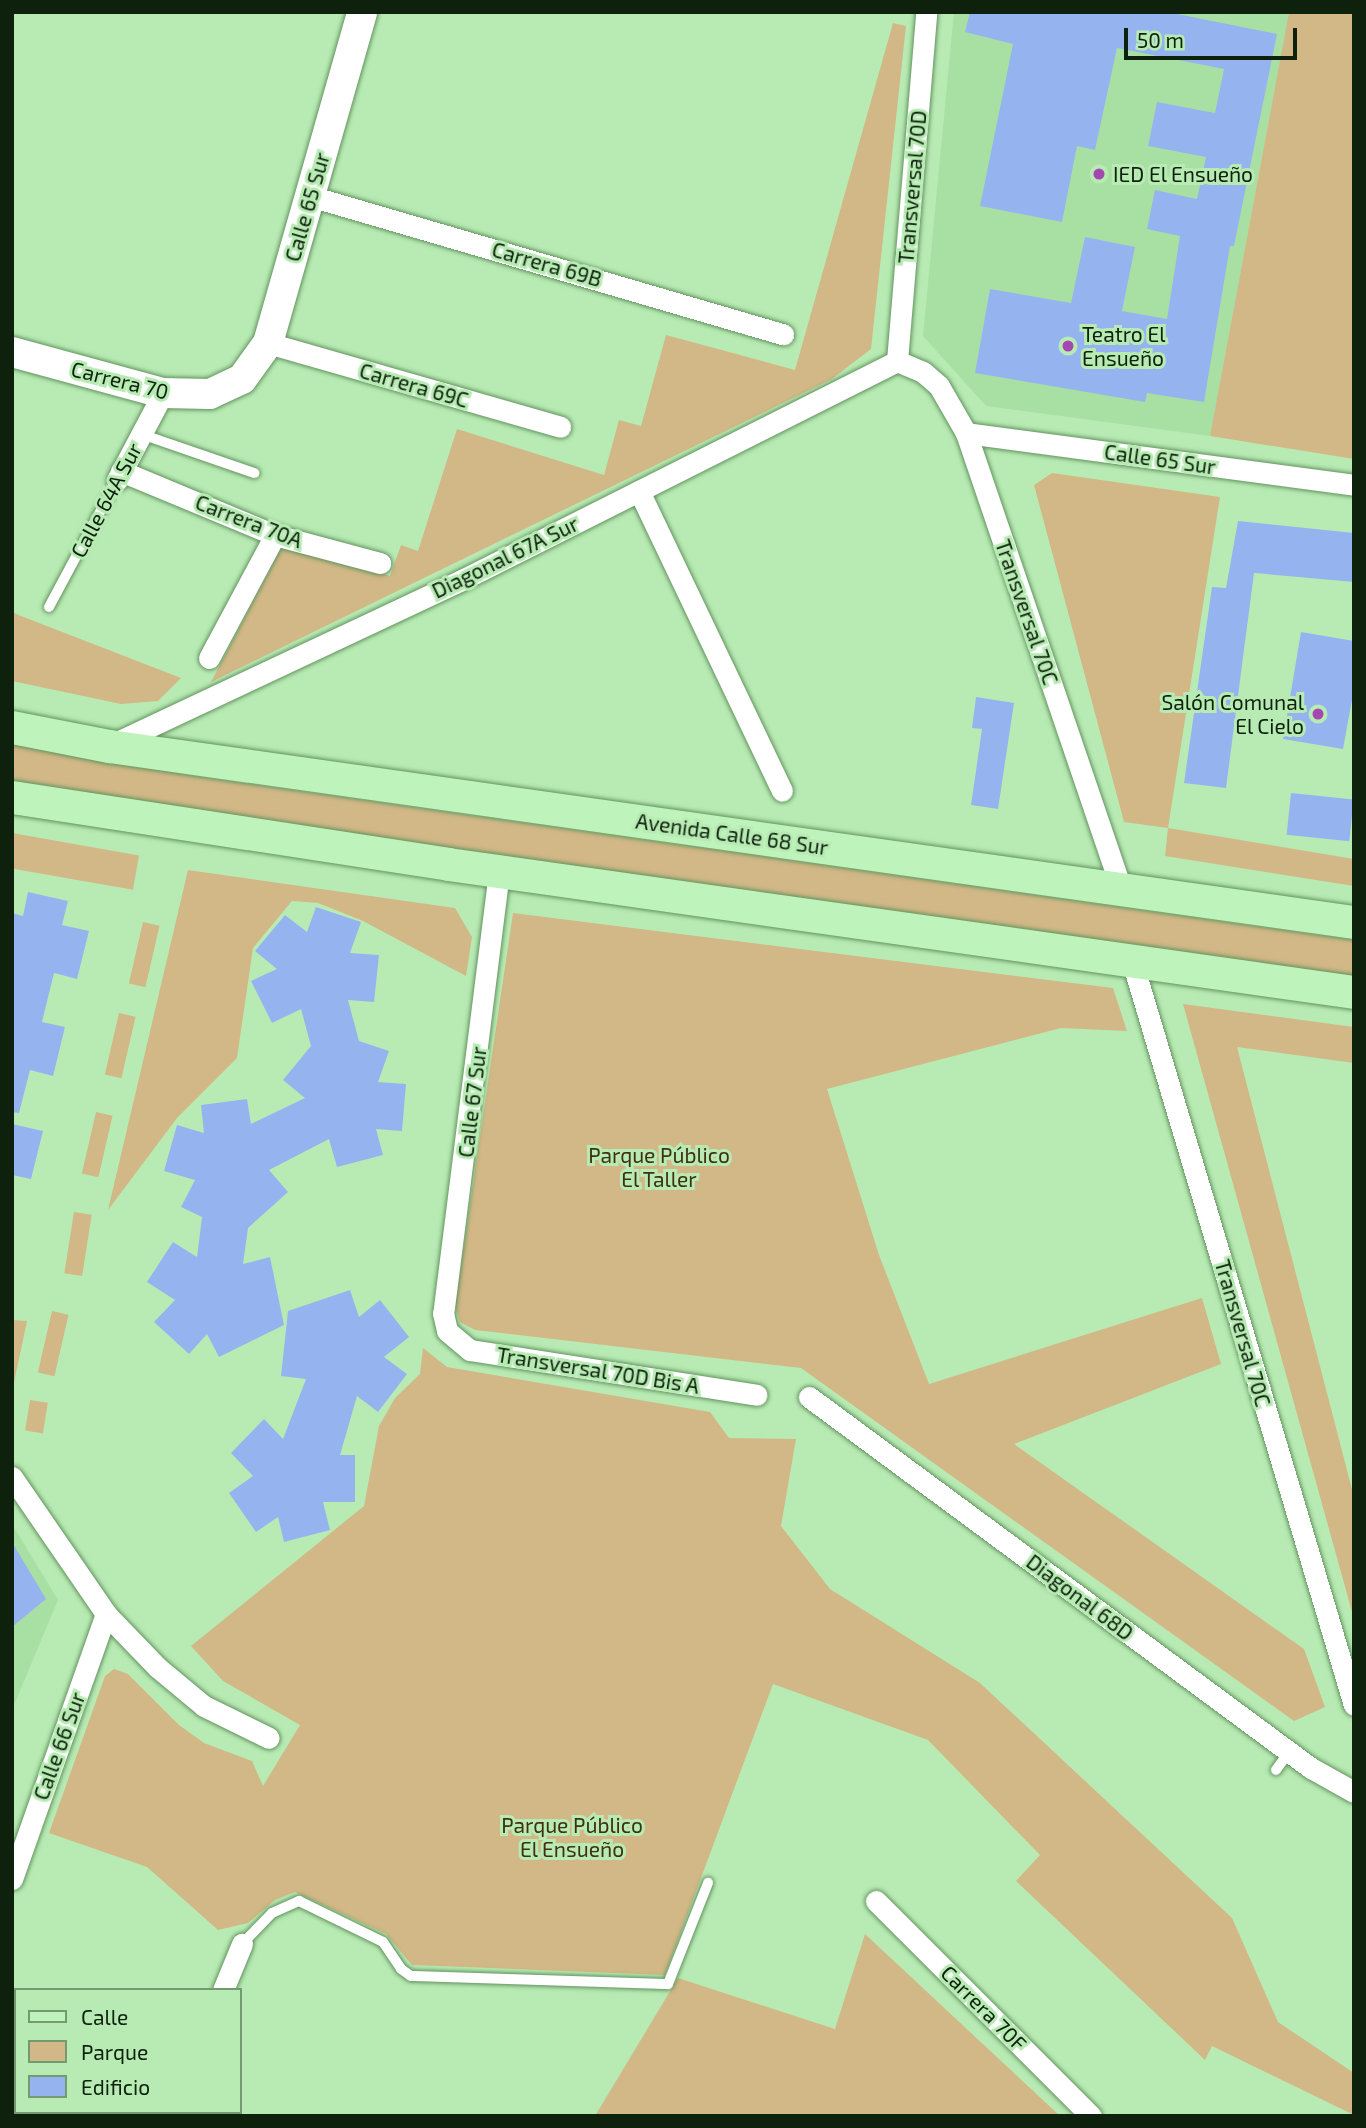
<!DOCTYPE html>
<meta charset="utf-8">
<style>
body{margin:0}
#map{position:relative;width:1366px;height:2128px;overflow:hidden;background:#b8ebb4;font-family:"Exo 2",sans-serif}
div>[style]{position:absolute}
.built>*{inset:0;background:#a8e0a4}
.green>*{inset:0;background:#d2b886;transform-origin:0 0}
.building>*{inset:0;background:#95b4ef;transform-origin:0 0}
.roads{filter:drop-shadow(0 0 2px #63935f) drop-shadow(0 0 2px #63935f)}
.lane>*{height:10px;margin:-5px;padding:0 5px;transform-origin:5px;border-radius:5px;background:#fff}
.street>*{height:21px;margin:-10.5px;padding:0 10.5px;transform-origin:10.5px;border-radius:10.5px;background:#fff}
.secondary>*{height:30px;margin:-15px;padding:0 15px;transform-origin:15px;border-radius:15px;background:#fff}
.primary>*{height:33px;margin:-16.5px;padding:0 16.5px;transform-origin:16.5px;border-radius:16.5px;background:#bef4bb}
.dots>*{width:19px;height:19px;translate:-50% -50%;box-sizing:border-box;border:4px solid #b8ebb4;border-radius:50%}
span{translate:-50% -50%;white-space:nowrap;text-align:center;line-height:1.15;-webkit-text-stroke:6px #b8ebb4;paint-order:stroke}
.poi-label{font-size:21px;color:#0e210d}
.left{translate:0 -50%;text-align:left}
.right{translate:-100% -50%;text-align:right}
.street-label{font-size:21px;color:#0e210d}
.park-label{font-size:21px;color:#3f3010}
.frame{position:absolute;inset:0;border:14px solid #0e210d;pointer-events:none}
.legend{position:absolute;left:14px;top:1988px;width:228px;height:126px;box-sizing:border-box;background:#b8ebb4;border:2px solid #749a71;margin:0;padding:9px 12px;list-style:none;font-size:21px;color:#0e210d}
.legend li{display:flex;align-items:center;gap:14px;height:35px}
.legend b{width:35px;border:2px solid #749a71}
.scale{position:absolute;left:1124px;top:28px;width:173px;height:32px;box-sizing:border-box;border:4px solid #0e210d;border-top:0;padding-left:9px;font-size:21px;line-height:24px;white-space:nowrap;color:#0e210d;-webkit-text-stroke:5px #b8ebb4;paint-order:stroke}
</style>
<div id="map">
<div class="built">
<i style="clip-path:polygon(954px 12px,1289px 12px,1210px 436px,986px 406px,923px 336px)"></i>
<i style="clip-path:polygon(12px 1524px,58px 1600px,12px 1710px)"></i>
</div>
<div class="green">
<i style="clip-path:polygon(1289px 12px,1354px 12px,1354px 459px,1210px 436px)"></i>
<i style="clip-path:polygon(893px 23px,906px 26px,871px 349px,832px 379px,211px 682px,284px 542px,390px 576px,401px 545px,418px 551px,457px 429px,604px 475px,619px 420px,641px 426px,666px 335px,795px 370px)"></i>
<i style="clip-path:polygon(1052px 473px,1220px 497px,1168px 828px,1354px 859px,1354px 886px,1165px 856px,1168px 828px,1124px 822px,1034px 485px)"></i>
<i style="clip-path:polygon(12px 612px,21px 616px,181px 678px,158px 701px,121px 704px,12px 681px)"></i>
<i style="clip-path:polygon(12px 744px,194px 776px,1354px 940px,1354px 976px,185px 811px,12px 781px)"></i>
<i style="left:12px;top:833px;width:129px;height:35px;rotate:10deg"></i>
<i style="clip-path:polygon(188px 870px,455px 908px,472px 937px,466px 976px,363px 921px,318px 903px,292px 901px,253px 948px,237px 1058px,177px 1118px,108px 1210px)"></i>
<i style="clip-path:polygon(513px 913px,1113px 988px,1127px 1031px,1061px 1028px,827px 1089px,879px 1255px,929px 1384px,1202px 1298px,1221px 1364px,1014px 1444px,1304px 1649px,1325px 1707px,1294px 1721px,801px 1368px,475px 1330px,460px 1322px,455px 1306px)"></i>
<i style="left:143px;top:922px;width:17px;height:63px;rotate:13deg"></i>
<i style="clip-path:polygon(1183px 1004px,1354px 1027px,1354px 1063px,1237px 1047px,1354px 1497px,1354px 1619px)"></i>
<i style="left:119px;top:1013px;width:17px;height:63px;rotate:13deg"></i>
<i style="left:96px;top:1112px;width:17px;height:63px;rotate:13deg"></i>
<i style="left:74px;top:1212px;width:18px;height:62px;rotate:9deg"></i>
<i style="left:52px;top:1311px;width:17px;height:63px;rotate:13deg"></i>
<i style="clip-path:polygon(12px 1320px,27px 1321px,12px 1392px)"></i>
<i style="clip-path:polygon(423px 1348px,447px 1367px,710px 1412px,729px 1438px,796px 1439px,781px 1526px,830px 1589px,980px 1683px,1232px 1918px,1278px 2022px,1354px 2073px,1354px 2115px,1212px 2046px,1205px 2060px,1016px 1881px,1040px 1855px,928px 1740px,773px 1684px,665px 1975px,412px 1965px,386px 1934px,295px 1892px,275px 1900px,248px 1923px,218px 1930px,147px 1867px,49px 1833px,105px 1676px,114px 1669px,128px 1674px,179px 1725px,204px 1743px,252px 1761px,263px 1786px,300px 1725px,223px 1681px,191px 1646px,364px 1506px,379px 1426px,395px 1398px,420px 1374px)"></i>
<i style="left:30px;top:1400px;width:18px;height:31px;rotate:9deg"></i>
<i style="clip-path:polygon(865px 1934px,1060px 2116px,595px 2116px,678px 1978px,835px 2029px)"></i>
</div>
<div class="building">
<i style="clip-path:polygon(970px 12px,1167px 12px,1277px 34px,1234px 246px,1230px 246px,1204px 402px,1147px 393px,1145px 402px,975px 373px,990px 289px,1071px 303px,1085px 237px,1135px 247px,1122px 311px,1167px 319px,1180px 236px,1147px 229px,1155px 190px,1197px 199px,1206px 157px,1148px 146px,1157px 102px,1215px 113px,1224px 69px,1117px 48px,1095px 150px,1077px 146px,1062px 222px,980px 206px,1013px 44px,965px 32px)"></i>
<i style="clip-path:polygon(1238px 521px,1354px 533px,1354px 582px,1254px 573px,1226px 788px,1184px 783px,1212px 587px,1226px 588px)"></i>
<i style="clip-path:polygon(1301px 632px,1354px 641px,1354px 689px,1343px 749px,1283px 739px)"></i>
<i style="clip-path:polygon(976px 697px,1014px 703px,998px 809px,971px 805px,982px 729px,972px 728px)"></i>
<i style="left:1291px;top:793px;width:63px;height:42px;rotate:6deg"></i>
<i style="clip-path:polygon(28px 892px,68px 901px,62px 925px,89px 931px,77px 979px,54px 973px,42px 1022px,65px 1027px,53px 1076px,30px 1070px,19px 1113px,12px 1112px,12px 913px,23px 916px)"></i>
<i style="clip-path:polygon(316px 907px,361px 922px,350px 953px,379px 955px,374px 1002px,348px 1000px,359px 1041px,389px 1051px,378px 1082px,406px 1084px,402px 1131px,376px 1129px,383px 1155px,337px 1167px,329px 1139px,269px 1170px,288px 1192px,248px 1228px,243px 1264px,270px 1257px,284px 1325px,219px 1357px,207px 1334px,189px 1354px,154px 1322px,175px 1300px,147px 1282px,173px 1242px,197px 1257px,202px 1217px,181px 1207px,195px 1180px,164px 1171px,177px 1125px,204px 1133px,201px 1105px,247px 1099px,251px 1124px,305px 1098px,283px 1080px,311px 1046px,301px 1009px,272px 1023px,251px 981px,277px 969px,255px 951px,285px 915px,307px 932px)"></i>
<i style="clip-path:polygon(12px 1124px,43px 1131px,31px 1179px,12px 1175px)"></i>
<i style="clip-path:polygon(350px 1290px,359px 1317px,380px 1300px,409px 1337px,384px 1357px,407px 1374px,378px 1412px,357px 1396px,340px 1455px,355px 1455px,355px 1502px,323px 1502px,330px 1530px,284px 1542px,278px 1517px,256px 1532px,229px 1493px,253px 1476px,231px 1453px,264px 1419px,283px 1439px,306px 1379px,281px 1376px,288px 1311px)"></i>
<i style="clip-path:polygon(12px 1542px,46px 1599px,12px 1627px)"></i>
</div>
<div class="roads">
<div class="lane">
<i style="left:141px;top:434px;width:120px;rotate:19deg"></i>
<i style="left:49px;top:607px;width:144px;rotate:-61.8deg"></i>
<i style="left:1276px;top:1770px;width:22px;rotate:-54deg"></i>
<i style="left:242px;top:1944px;width:43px;rotate:-45.9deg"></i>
<i style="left:272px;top:1913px;width:30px;rotate:-24deg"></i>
<i style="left:299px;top:1901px;width:93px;rotate:26deg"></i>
<i style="left:383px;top:1942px;width:32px;rotate:56deg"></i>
<i style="left:401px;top:1969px;width:12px;rotate:35deg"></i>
<i style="left:411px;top:1976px;width:257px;rotate:1.8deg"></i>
<i style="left:668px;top:1984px;width:109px;rotate:-68.4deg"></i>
</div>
<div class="street">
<i style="left:310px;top:196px;width:493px;rotate:16.3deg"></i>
<i style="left:268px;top:343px;width:304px;rotate:16deg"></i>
<i style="left:897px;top:361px;width:28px;rotate:23deg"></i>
<i style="left:923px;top:372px;width:21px;rotate:41deg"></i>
<i style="left:939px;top:386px;width:54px;rotate:60.1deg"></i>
<i style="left:966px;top:433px;width:482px;rotate:71.2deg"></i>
<i style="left:897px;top:361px;width:350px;rotate:-85.2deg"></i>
<i style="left:966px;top:433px;width:391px;rotate:7.6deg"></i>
<i style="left:121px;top:471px;width:167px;rotate:22.6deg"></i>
<i style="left:275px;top:535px;width:109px;rotate:14.9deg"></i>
<i style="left:117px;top:480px;width:98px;rotate:-62.1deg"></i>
<i style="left:639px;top:491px;width:332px;rotate:64.5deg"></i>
<i style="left:209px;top:658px;width:140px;rotate:-61.8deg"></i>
<i style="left:113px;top:744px;width:386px;rotate:-25.2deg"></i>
<i style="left:462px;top:580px;width:487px;rotate:-26.7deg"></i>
<i style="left:499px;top:872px;width:445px;rotate:97.2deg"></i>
<i style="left:443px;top:1313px;width:18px;rotate:77deg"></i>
<i style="left:447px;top:1331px;width:30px;rotate:40deg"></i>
<i style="left:470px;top:1350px;width:290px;rotate:8.9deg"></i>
<i style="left:1132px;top:961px;width:776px;rotate:73.39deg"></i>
<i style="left:809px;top:1397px;width:624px;rotate:36.47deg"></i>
<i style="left:1311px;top:1768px;width:49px;rotate:29.2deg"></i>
<i style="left:12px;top:1477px;width:166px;rotate:55.5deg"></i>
<i style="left:106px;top:1614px;width:74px;rotate:46.1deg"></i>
<i style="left:157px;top:1667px;width:61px;rotate:39.7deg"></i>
<i style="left:204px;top:1706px;width:72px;rotate:26.2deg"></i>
<i style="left:12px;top:1879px;width:281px;rotate:-70.5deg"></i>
<i style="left:876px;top:1901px;width:304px;rotate:45deg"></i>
<i style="left:223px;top:1990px;width:50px;rotate:-67.6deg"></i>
<i style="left:180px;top:2116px;width:4px;rotate:-76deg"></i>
</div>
<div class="secondary">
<i style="left:12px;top:352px;width:156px;rotate:15.2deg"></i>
<i style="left:163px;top:393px;width:47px;rotate:1.2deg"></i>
<i style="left:210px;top:394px;width:35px;rotate:-25deg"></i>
<i style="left:242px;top:379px;width:44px;rotate:-54.2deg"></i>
<i style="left:268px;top:343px;width:344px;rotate:-74.1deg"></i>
</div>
<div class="primary">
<i style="left:12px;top:727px;width:99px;rotate:11.1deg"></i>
<i style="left:109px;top:746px;width:1257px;rotate:8.05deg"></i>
<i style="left:12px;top:797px;width:441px;rotate:8.7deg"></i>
<i style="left:448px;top:864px;width:915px;rotate:8.04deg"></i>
</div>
</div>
<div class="dots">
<i style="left:1099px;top:174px;background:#a447b0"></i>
<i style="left:1068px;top:346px;background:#a447b0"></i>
<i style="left:1318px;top:714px;background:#a447b0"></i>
</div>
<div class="poi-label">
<span class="left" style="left:1113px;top:174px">IED El Ensueño</span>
<span class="left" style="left:1082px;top:346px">Teatro El<br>Ensueño</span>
<span class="right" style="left:1304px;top:714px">Salón Comunal<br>El Cielo</span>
</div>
<div class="street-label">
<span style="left:912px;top:187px;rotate:-85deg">Transversal 70D</span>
<span style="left:307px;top:207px;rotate:-74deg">Calle 65 Sur</span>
<span style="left:547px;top:264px;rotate:16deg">Carrera 69B</span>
<span style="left:120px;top:380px;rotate:14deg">Carrera 70</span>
<span style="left:414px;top:385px;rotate:16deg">Carrera 69C</span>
<span style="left:1160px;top:459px;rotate:8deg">Calle 65 Sur</span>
<span style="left:106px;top:500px;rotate:-62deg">Calle 64A Sur</span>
<span style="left:249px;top:521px;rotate:21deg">Carrera 70A</span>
<span style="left:505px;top:557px;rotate:-26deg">Diagonal 67A Sur</span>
<span style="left:1027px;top:612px;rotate:71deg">Transversal 70C</span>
<span style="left:732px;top:834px;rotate:8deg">Avenida Calle 68 Sur</span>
<span style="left:472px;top:1102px;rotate:-83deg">Calle 67 Sur</span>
<span style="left:1243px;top:1333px;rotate:74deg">Transversal 70C</span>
<span style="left:598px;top:1370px;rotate:9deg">Transversal 70D Bis A</span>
<span style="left:1080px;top:1597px;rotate:37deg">Diagonal 68D</span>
<span style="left:59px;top:1746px;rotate:-70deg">Calle 66 Sur</span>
<span style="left:984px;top:2008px;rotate:45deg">Carrera 70F</span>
</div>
<div class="park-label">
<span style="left:659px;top:1167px">Parque Público<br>El Taller</span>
<span style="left:572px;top:1837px">Parque Público<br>El Ensueño</span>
</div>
<div class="frame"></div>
<ul class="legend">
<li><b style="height:9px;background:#bef4bb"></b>Calle</li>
<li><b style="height:19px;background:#d2b886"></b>Parque</li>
<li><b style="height:19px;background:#95b4ef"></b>Edificio</li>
</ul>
<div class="scale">50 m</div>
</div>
